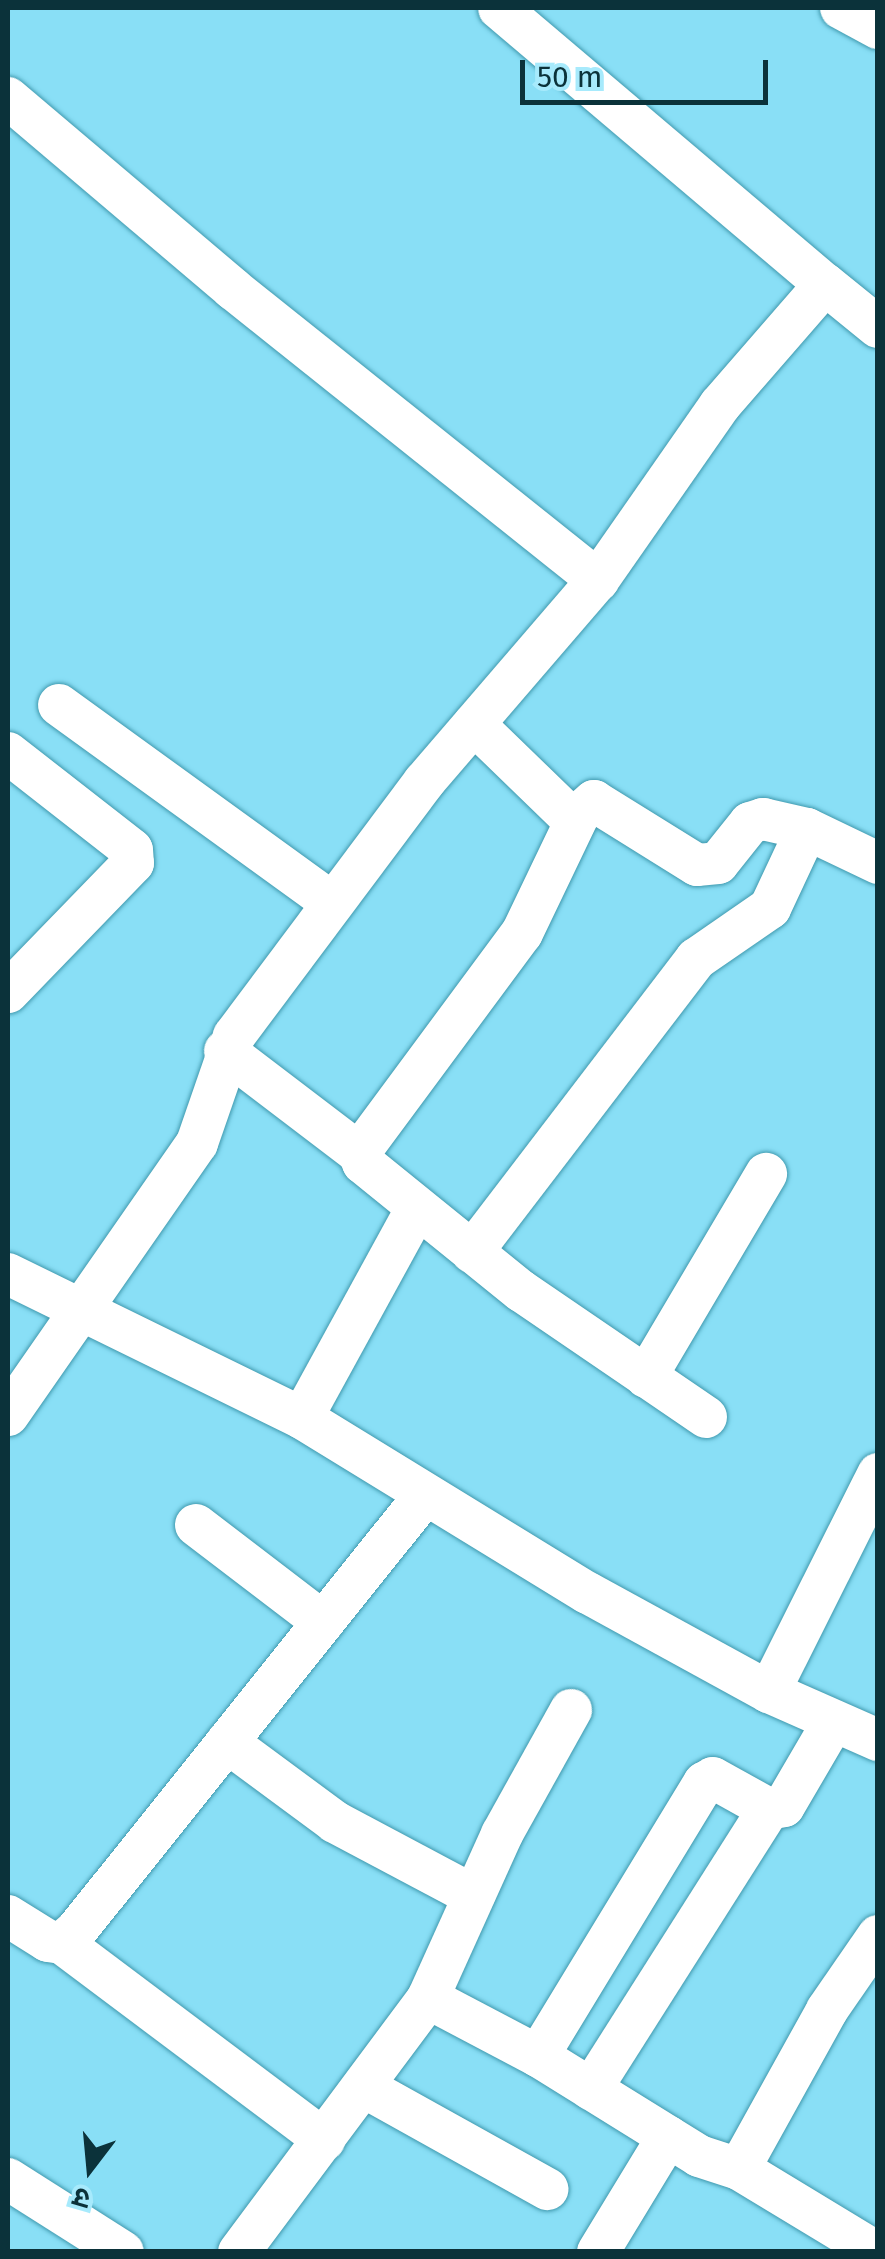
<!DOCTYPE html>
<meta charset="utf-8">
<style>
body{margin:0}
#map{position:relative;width:885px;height:2259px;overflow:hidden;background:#89dff6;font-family:"Fira Sans","Noto Sans Devanagari",sans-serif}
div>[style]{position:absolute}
.roads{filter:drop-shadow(0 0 2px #4099ae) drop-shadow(0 0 2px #4099ae)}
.minor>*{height:42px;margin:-21px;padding:0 21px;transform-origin:21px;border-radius:21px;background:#fff}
span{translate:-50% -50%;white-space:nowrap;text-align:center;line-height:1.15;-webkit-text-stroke:9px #a7eafc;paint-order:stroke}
.frame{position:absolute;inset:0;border:10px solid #0b323a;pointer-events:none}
.north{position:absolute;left:40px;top:2119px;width:100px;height:100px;-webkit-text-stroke:8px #a7eafc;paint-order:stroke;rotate:196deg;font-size:28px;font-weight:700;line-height:40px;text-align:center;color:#0b323a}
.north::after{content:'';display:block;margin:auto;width:35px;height:45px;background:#0b323a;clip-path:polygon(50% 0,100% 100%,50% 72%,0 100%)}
.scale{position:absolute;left:520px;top:60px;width:248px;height:45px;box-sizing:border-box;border:5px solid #0b323a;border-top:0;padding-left:12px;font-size:30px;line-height:35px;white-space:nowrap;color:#0b323a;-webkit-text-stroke:8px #a7eafc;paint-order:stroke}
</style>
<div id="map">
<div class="roads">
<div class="minor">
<i style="left:499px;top:8px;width:427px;rotate:40.3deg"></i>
<i style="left:841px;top:8px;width:42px;rotate:28.4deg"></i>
<i style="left:8px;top:98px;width:295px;rotate:40.3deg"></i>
<i style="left:233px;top:289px;width:467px;rotate:38.6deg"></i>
<i style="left:59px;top:705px;width:338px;rotate:35.9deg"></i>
<i style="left:474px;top:724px;width:129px;rotate:44.1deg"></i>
<i style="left:567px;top:814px;width:12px"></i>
<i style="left:8px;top:753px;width:157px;rotate:38deg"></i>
<i style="left:132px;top:850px;width:13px;rotate:86deg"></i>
<i style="left:133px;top:863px;width:180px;rotate:134.1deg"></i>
<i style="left:225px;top:1051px;width:168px;rotate:37.3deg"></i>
<i style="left:472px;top:1252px;width:369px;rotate:-52.6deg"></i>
<i style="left:696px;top:959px;width:90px;rotate:-34.6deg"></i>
<i style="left:770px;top:908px;width:87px;rotate:-64.9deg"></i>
<i style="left:8px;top:1274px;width:327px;rotate:26.1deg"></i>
<i style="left:302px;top:1418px;width:335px;rotate:31.5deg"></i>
<i style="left:588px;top:1593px;width:206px;rotate:28.7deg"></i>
<i style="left:769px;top:1692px;width:119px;rotate:23.8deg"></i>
<i style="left:646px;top:1377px;width:236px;rotate:-59.4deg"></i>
<i style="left:8px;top:1415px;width:331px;rotate:-55.2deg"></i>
<i style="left:197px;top:1143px;width:113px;rotate:-70.9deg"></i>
<i style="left:234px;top:1036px;width:317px;rotate:-53.2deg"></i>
<i style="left:424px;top:782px;width:267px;rotate:-49.3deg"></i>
<i style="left:598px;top:580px;width:213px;rotate:-55.1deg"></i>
<i style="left:720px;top:405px;width:160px;rotate:-49deg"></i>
<i style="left:825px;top:284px;width:68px;rotate:39.1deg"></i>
<i style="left:706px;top:1417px;width:224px;rotate:-145.7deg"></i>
<i style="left:521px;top:1291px;width:203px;rotate:-141deg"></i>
<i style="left:363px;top:1163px;width:11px;rotate:-112deg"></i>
<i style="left:359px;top:1153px;width:274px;rotate:-53.5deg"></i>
<i style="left:522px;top:933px;width:132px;rotate:-64.4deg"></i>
<i style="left:579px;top:814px;width:20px;rotate:-41deg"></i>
<i style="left:594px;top:801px;width:121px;rotate:31.9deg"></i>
<i style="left:697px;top:865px;width:21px;rotate:-5deg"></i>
<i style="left:718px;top:863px;width:51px;rotate:-51.3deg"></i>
<i style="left:750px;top:823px;width:14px;rotate:-17deg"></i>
<i style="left:763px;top:819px;width:45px;rotate:12.8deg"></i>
<i style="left:807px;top:829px;width:79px;rotate:25.6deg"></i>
<i style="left:302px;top:1418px;width:239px;rotate:-61.3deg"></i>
<i style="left:196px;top:1525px;width:160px;rotate:37.4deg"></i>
<i style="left:769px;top:1692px;width:244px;rotate:-63.4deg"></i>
<i style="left:227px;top:1742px;width:134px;rotate:36.5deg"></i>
<i style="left:335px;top:1822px;width:157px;rotate:28deg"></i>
<i style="left:8px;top:1916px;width:47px;rotate:32deg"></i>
<i style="left:48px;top:1941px;width:14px;rotate:8deg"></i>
<i style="left:62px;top:1943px;width:18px;rotate:-41deg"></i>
<i style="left:76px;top:1931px;width:558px;rotate:-51.32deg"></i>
<i style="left:62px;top:1943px;width:328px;rotate:36.9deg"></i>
<i style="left:428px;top:1998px;width:124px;rotate:27.8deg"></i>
<i style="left:538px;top:2056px;width:190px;rotate:31.8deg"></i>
<i style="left:699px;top:2156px;width:42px;rotate:18deg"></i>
<i style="left:739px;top:2169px;width:182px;rotate:-61deg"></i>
<i style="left:827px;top:2010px;width:90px;rotate:-55.4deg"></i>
<i style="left:538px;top:2056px;width:320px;rotate:-58.7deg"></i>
<i style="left:704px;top:1783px;width:10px;rotate:-29deg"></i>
<i style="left:713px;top:1778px;width:64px;rotate:29deg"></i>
<i style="left:769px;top:1809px;width:15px;rotate:-11deg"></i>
<i style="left:784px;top:1806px;width:97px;rotate:-59.7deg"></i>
<i style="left:364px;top:2087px;width:210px;rotate:29.1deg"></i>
<i style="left:591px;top:2089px;width:332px;rotate:-57.6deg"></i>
<i style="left:739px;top:2169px;width:160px;rotate:31.2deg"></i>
<i style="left:8px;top:2179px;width:136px;rotate:32.4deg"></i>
<i style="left:239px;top:2252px;width:317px;rotate:-53.3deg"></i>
<i style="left:428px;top:1998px;width:180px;rotate:-65.7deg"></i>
<i style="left:502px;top:1834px;width:142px;rotate:-60.9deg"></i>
<i style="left:598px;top:2252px;width:135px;rotate:-58.7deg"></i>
</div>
</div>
<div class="frame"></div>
<div class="north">उ</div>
<div class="scale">50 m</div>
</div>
